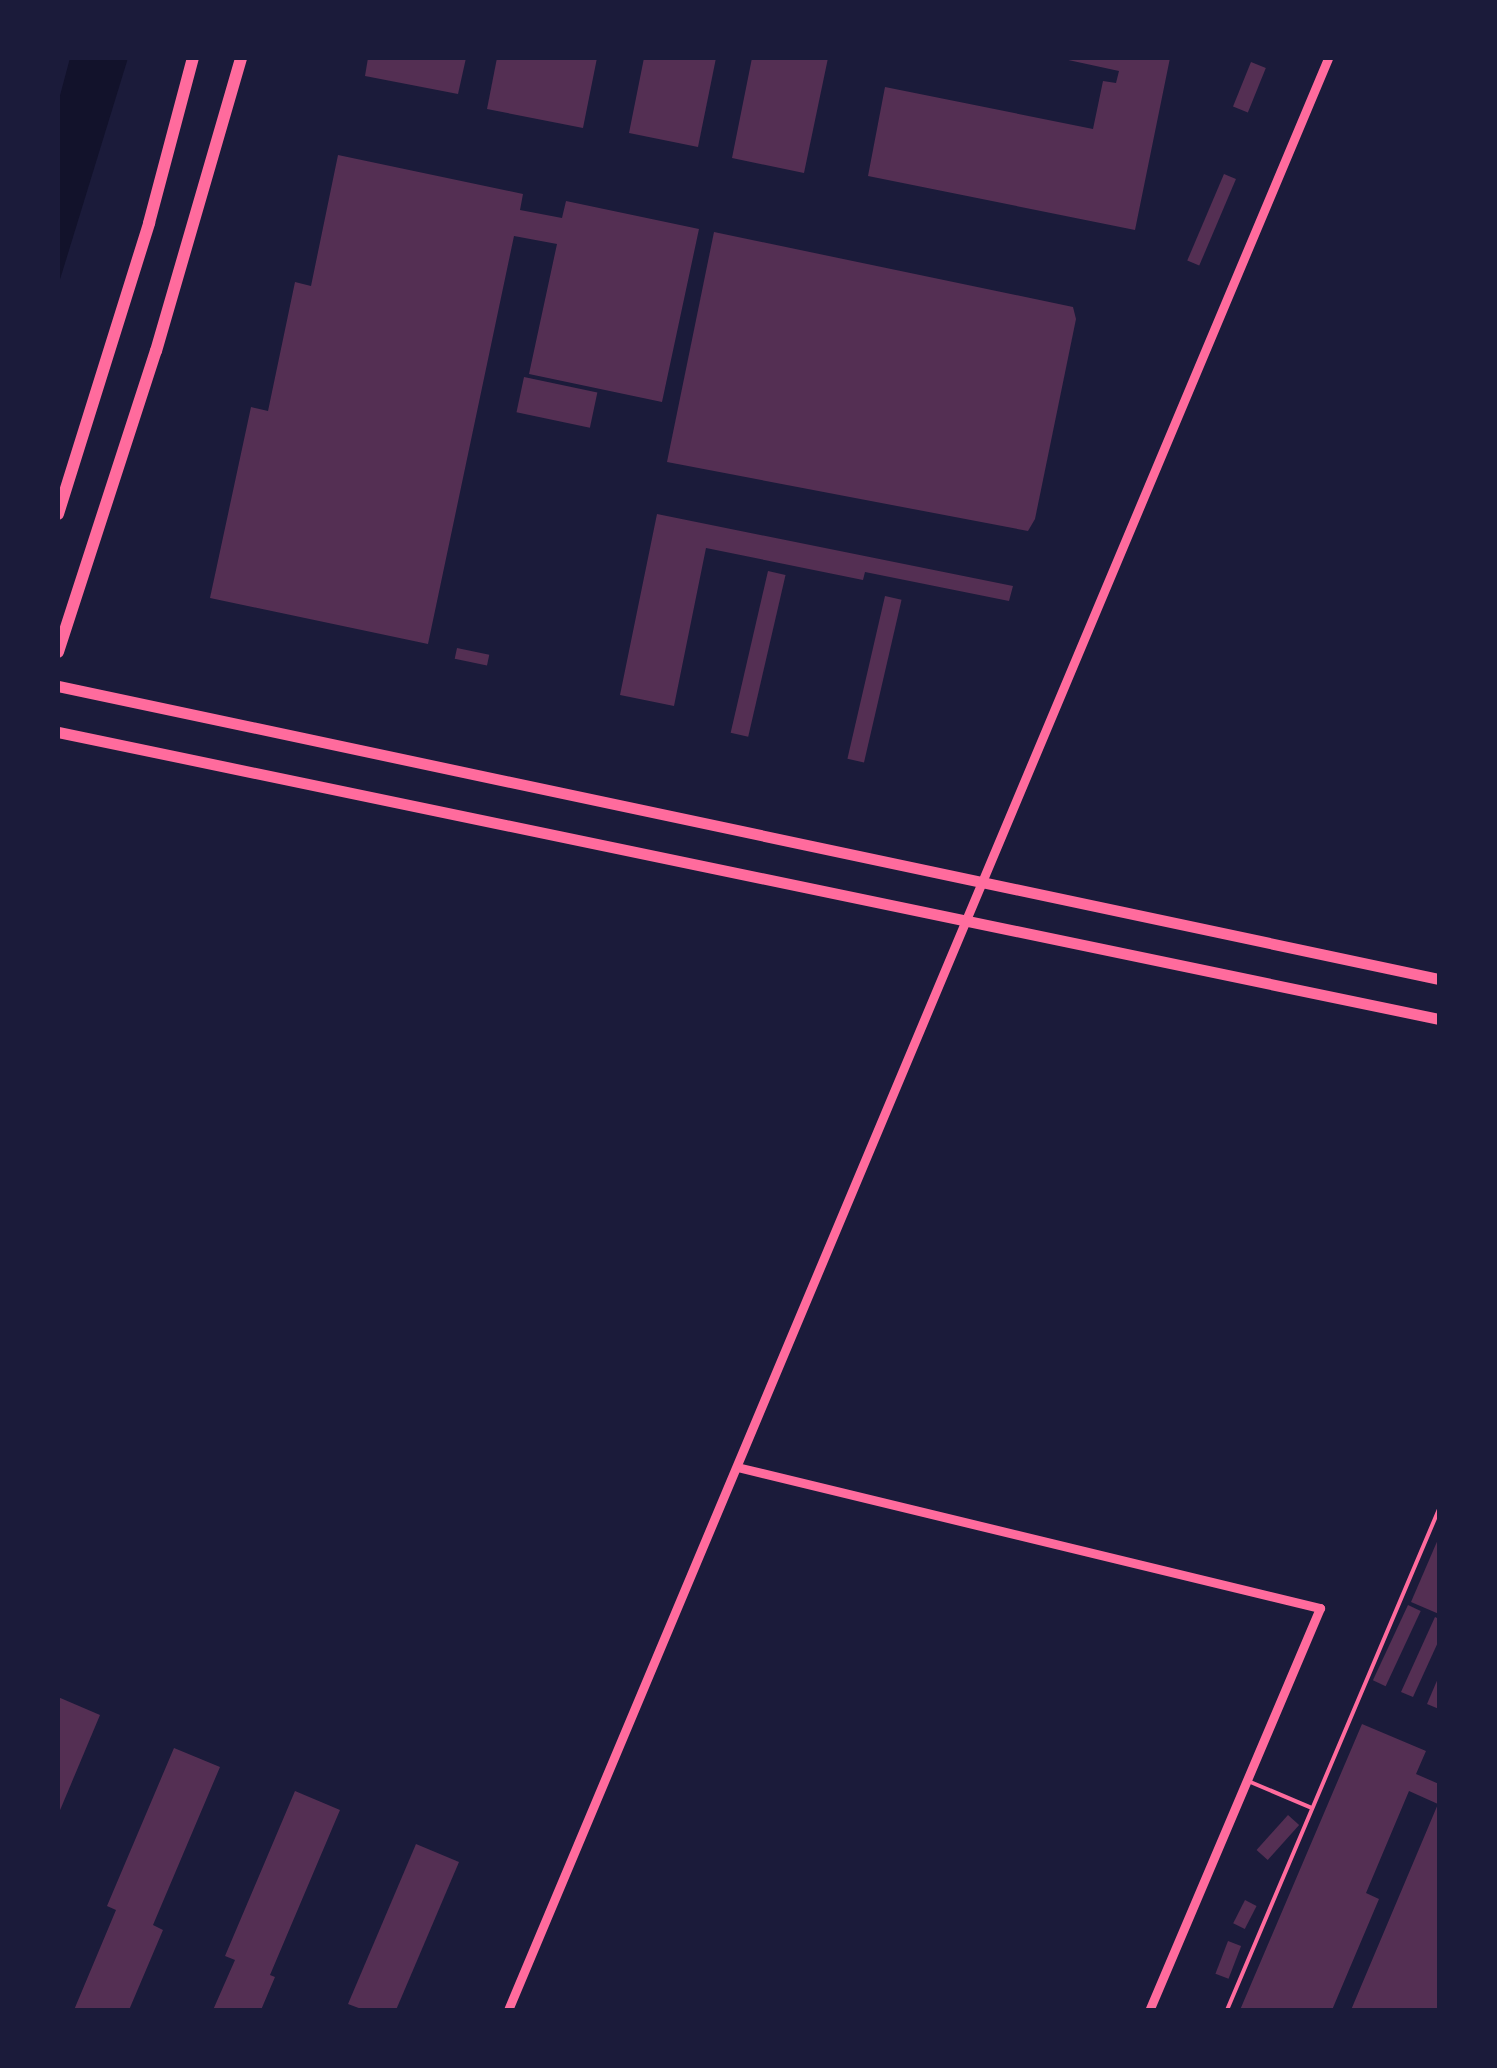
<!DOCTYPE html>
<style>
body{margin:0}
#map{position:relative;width:1497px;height:2068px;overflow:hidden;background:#1b1b3a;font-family:"Space Grotesk",sans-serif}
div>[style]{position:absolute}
.water>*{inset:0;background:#12122b}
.building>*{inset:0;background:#542f53;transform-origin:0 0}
.service>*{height:4px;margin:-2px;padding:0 2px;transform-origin:2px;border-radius:2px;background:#ff6b9d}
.tertiary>*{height:9px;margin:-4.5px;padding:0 4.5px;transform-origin:4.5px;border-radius:4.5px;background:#ff6b9d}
.secondary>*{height:11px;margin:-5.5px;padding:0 5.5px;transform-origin:5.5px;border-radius:5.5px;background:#ff6b9d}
.primary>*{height:12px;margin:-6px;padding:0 6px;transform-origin:6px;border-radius:6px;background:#ff6b9d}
span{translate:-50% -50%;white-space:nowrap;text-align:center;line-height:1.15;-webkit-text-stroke:8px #1b1b3a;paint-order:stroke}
.frame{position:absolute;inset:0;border:60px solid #1b1b3a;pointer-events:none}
</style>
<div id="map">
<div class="water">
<i style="clip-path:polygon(70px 58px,128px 58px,58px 286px,58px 103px)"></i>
</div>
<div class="building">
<i style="clip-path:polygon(368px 58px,466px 58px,458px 94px,365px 76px)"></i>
<i style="clip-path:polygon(497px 58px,597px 58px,583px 128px,487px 109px)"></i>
<i style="clip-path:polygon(644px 58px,716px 58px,698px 147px,629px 133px)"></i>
<i style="clip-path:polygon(752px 58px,828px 58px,804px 173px,732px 158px)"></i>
<i style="clip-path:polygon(1059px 58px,1170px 58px,1135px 230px,868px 176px,885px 87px,1093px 129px,1103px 81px,1116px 83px,1119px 71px)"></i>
<i style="left:1251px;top:62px;width:16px;height:48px;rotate:22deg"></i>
<i style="clip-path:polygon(338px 155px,523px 194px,520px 210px,562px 218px,566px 201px,699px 229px,662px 402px,529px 374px,557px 244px,514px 236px,428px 644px,210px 598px,251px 407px,268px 411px,295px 282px,311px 286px)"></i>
<i style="left:1224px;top:174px;width:13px;height:94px;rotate:23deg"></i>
<i style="clip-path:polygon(714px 232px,1073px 307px,1076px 319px,1035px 519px,1028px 531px,667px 462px)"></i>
<i style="left:524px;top:377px;width:75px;height:36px;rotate:12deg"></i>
<i style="clip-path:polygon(657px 514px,1013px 586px,1009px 601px,865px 572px,863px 580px,706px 548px,674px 706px,620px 695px)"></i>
<i style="left:768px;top:571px;width:18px;height:166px;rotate:13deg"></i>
<i style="left:885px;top:596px;width:17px;height:167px;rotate:13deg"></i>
<i style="left:457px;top:648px;width:33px;height:11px;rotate:12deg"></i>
<i style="clip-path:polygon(1439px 1537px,1439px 1614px,1411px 1602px)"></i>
<i style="left:1408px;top:1605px;width:14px;height:83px;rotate:25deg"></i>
<i style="clip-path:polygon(1435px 1617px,1439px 1619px,1439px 1640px,1413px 1697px,1401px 1692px)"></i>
<i style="clip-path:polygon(1439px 1676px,1439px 1709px,1427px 1704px)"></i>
<i style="clip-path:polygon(58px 1697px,100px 1715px,58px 1815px)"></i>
<i style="clip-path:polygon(1362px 1724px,1426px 1751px,1416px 1774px,1439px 1784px,1439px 2010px,1351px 2010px,1438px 1804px,1409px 1791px,1366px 1893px,1379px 1899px,1332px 2010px,1240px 2010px)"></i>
<i style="clip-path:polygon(174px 1748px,220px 1767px,153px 1925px,163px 1930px,129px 2010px,74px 2010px,116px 1910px,107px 1906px)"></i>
<i style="clip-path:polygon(295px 1791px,340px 1810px,270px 1975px,275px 1977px,261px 2010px,213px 2010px,235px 1960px,225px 1956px)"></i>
<i style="left:1288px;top:1815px;width:15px;height:47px;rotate:42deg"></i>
<i style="clip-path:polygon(416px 1844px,459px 1862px,396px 2010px,364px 2010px,348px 2004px)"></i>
<i style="left:1245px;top:1900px;width:13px;height:26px;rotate:27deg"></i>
<i style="left:1228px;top:1941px;width:14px;height:35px;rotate:21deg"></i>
</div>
<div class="service">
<i style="left:1248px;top:1781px;width:69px;rotate:22.9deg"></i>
<i style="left:1227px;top:2010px;width:544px;rotate:-67.06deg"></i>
</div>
<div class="tertiary">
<i style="left:737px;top:1467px;width:600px;rotate:13.6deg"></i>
<i style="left:1320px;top:1608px;width:437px;rotate:113deg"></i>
<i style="left:508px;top:2010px;width:2117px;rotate:-67.21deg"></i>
</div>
<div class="secondary">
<i style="left:58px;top:686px;width:1412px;rotate:11.98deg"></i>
<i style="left:58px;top:732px;width:1411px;rotate:11.74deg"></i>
</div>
<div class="primary">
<i style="left:58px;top:514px;width:305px;rotate:-72.6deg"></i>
<i style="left:149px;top:223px;width:171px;rotate:-75.1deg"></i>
<i style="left:58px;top:652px;width:317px;rotate:-72deg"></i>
<i style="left:156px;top:351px;width:305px;rotate:-73.8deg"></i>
</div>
<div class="frame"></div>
</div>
